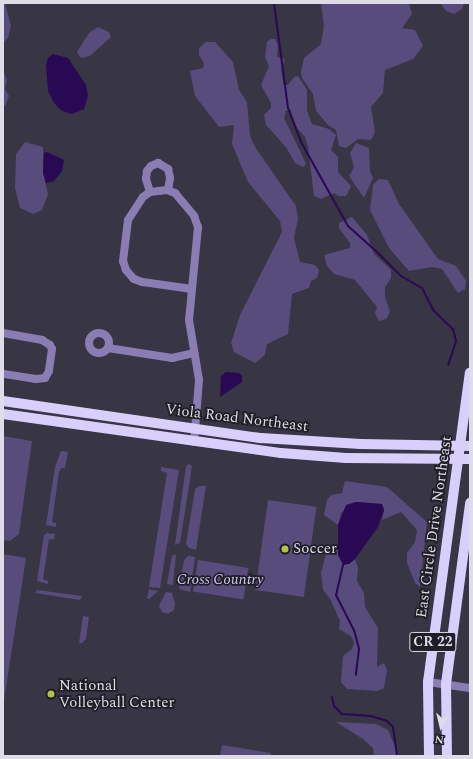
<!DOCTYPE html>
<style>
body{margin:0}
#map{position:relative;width:473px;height:759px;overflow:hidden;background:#383544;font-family:Spectral,serif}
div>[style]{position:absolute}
.green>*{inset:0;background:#584c7c;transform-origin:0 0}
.water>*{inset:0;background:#290954}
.stream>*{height:2px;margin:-1px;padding:0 1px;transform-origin:1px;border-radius:1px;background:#290954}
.minor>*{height:8px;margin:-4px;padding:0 4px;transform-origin:4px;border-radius:4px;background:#8a7db4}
.minor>.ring{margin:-4px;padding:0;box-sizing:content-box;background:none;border:8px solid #8a7db4;border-radius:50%}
.major>*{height:10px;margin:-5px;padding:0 5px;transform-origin:5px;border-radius:5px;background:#d9cffc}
.dots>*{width:11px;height:11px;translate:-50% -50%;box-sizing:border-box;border:2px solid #1f1d25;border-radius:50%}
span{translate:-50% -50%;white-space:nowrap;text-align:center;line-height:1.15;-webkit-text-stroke:3.5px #1f1d25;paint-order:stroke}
.shield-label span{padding:1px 3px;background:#1f1d25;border:1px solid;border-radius:3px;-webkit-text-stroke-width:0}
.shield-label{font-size:14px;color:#dedce6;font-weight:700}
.street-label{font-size:15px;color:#dedce6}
.poi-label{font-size:15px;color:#dedce6}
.left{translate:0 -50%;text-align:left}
.park-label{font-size:15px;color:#d0c7f2;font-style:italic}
.frame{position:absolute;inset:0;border:4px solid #dedce6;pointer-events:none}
.north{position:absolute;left:421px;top:707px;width:40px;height:40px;-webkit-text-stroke:3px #1f1d25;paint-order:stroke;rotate:188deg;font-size:11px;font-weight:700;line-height:16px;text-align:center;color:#dedce6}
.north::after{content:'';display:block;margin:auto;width:14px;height:18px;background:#dedce6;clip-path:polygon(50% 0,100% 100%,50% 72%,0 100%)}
</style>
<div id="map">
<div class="green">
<i style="clip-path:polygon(3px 3px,5px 3px,11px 26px,8px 38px,3px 43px)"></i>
<i style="clip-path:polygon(321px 3px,409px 3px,412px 14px,402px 28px,415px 30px,423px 46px,413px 59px,385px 70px,383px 93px,371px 107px,375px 132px,373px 137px,370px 140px,358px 139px,346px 148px,339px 146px,336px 130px,328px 125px,316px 111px,313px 94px,302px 78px,301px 71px,304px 58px,321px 44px,324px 26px)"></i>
<i style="clip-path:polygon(464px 3px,462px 9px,454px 14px,446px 11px,441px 4px)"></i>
<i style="clip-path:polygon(98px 27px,109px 32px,111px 37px,90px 56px,81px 58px,77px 52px,89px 33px)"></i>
<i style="clip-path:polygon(271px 39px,275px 39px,278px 45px,277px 57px,285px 59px,281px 70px,284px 85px,288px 85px,294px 77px,298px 76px,307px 90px,307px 111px,312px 124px,329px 129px,336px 135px,331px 150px,338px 157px,338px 172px,351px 186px,346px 196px,338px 196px,334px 193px,321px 199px,314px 196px,308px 147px,305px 137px,297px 128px,290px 109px,286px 111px,284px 118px,302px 155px,306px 164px,303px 167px,295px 163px,286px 147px,266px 125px,264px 115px,271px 108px,271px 103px,261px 85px,269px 66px,265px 57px,267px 42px)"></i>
<i style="clip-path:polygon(206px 42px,215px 42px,233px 62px,239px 90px,247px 102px,250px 136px,255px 147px,296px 206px,298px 219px,294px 238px,300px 262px,315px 265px,319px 270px,317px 278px,311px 281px,309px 288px,292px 294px,288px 334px,267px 344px,265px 355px,255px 363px,234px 352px,231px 343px,240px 315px,282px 232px,280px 221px,248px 182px,232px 144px,234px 125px,219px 127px,195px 96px,190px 71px,203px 68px,204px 63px,199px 55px,199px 48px)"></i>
<i style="clip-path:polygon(3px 70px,7px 80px,5px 89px,9px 96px,5px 106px,3px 106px)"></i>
<i style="clip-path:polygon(25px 142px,43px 147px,43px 173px,48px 194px,42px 210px,33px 214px,20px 208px,15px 188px,16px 154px)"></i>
<i style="clip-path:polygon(356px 143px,369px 148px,370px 171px,373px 178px,364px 198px,349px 176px,354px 167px,350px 153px)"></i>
<i style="clip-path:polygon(379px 179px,388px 180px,399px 204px,438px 259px,456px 266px,466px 281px,465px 289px,458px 293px,442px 269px,432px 267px,409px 271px,389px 248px,370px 210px,373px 185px)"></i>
<i style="clip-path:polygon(352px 217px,367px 235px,374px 254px,391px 270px,391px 278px,385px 287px,385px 297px,390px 312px,386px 319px,379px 321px,375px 313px,377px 307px,355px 280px,334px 274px,327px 266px,324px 255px,350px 248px,350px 243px,339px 228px,339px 223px)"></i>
<i style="clip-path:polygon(3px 436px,32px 441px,19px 534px,10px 541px,3px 540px)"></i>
<i style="clip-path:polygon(61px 451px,68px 452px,65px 468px,61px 468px,59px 472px,52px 522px,56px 523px,56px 527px,46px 525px,55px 467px)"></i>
<i style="clip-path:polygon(189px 464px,192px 466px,180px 543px,175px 545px,186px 466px)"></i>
<i style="clip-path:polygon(161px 467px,179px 470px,160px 588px,149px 587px,167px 473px,161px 471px)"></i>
<i style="clip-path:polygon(345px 481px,387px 487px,427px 522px,420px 587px,415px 583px,407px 563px,407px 553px,415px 542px,417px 530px,401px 512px,382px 520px,384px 510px,382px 504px,356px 502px,341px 513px,338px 525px,324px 515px,327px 500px,331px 495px,342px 493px)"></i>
<i style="clip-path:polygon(199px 486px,206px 486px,196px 550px,189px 548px,186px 544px,195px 489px)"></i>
<i style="left:268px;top:500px;width:49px;height:91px;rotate:8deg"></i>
<i style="clip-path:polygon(47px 533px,55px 534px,54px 539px,49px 539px,43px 579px,48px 581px,48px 584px,37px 581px,44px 535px)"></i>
<i style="clip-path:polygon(339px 547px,338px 555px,349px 564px,355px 559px,358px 568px,357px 581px,364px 593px,365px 607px,378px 628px,377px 667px,384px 663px,387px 670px,384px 688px,377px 691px,347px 689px,341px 682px,343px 656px,352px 649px,354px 642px,351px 636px,339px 629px,340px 621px,330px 599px,323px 590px,321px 573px,326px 554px,334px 553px)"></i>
<i style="clip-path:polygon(3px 554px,26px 558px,3px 707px)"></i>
<i style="clip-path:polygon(176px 554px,173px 585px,167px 584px,172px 556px)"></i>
<i style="clip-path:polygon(188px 556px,195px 557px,190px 592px,179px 589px,184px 560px)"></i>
<i style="left:198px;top:560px;width:51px;height:32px;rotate:9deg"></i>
<i style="clip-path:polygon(149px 589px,158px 591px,149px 599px,147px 599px)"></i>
<i style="clip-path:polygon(37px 590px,82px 596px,80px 600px,35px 593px)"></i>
<i style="clip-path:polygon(166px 592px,172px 593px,175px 604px,174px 610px,168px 614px,162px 612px,159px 606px)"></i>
<i style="clip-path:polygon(83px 616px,89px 617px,86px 639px,82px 643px,79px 643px)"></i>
<i style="clip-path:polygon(336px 722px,376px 724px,388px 730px,399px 756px,374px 756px,373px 748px,363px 739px)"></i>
<i style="clip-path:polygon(222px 745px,271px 753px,271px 756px,220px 756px)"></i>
</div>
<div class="water">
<i style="clip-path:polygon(53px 54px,68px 58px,86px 85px,88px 96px,84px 109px,72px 114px,62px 111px,54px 103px,48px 91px,46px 65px,48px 58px)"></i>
<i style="clip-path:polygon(47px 152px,64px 160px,62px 171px,54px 181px,46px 183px,43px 173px,44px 153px)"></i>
<i style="clip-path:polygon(226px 372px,239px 373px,242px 376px,242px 382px,220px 397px,221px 376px)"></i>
<i style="clip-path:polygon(356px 502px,382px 504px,384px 510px,378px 527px,355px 559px,349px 564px,343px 565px,338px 555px,338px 525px,346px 505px)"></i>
</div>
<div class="stream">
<i style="left:274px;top:3px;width:106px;rotate:82.4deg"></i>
<i style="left:288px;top:108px;width:36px;rotate:69deg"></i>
<i style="left:301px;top:142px;width:96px;rotate:60.8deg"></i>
<i style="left:348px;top:226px;width:36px;rotate:42deg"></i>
<i style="left:375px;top:250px;width:37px;rotate:45deg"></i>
<i style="left:401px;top:276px;width:24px;rotate:30deg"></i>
<i style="left:422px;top:288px;width:25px;rotate:63deg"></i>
<i style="left:433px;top:310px;width:28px;rotate:44deg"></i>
<i style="left:453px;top:329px;width:12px;rotate:76deg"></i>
<i style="left:456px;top:341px;width:25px;rotate:108deg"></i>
<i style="left:343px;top:565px;width:31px;rotate:103deg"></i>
<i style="left:336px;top:595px;width:39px;rotate:63deg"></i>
<i style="left:354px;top:630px;width:20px;rotate:75deg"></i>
<i style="left:359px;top:649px;width:26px;rotate:97deg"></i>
<i style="left:332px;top:697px;width:9px;rotate:77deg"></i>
<i style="left:334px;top:706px;width:11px;rotate:45deg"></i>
<i style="left:342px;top:714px;width:29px;rotate:4deg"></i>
<i style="left:371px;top:716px;width:17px;rotate:17deg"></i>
<i style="left:387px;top:721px;width:8px;rotate:45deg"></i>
<i style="left:393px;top:727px;width:29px;rotate:82deg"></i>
</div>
<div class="minor">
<i style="left:150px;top:192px;width:14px;rotate:-107deg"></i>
<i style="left:146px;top:179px;width:8px;rotate:-83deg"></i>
<i style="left:147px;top:171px;width:6px;rotate:-51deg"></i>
<i style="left:151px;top:166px;width:8px;rotate:-23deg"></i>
<i style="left:158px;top:163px;width:12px;rotate:31deg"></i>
<i style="left:168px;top:169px;width:9px;rotate:77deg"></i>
<i style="left:170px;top:178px;width:12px;rotate:99deg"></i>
<i style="left:192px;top:289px;width:50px;rotate:-172deg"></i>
<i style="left:142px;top:282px;width:9px;rotate:-159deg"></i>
<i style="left:134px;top:279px;width:12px;rotate:-132deg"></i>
<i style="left:126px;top:270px;width:9px;rotate:-108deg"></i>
<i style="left:123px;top:261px;width:41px;rotate:-83deg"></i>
<i style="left:128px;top:220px;width:27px;rotate:-57deg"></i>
<i style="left:143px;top:197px;width:9px;rotate:-36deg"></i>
<i style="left:150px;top:192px;width:17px;rotate:-7deg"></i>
<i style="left:167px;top:190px;width:9px;rotate:21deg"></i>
<i style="left:175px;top:193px;width:30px;rotate:50deg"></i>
<i style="left:194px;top:216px;width:12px;rotate:70deg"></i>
<i style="left:198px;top:227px;width:93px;rotate:95.5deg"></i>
<i style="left:189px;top:320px;width:61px;rotate:80.5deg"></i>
<i style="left:199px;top:380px;width:62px;rotate:94.6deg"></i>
<i style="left:3px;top:333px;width:40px;rotate:10deg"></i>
<i style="left:42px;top:340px;width:9px;rotate:32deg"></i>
<i style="left:50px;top:345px;width:4px;rotate:63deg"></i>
<i style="left:52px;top:349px;width:22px;rotate:98deg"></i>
<i style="left:49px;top:371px;width:8px;rotate:120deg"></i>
<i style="left:45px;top:378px;width:9px;rotate:174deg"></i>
<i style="left:36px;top:379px;width:33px;rotate:-171deg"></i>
<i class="ring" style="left:89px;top:333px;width:12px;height:12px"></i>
<i style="left:108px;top:348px;width:65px;rotate:8.9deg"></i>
<i style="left:172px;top:358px;width:23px;rotate:-13deg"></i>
<i style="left:428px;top:682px;width:42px;rotate:8.1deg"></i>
</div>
<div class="major">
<i style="left:3px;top:401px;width:261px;rotate:8.2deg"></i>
<i style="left:261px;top:438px;width:100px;rotate:3.4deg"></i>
<i style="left:361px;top:444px;width:109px;rotate:1.1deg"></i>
<i style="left:3px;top:414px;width:281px;rotate:8deg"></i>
<i style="left:281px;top:453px;width:65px;rotate:4.4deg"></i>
<i style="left:346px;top:458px;width:124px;rotate:0.5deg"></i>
<i style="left:429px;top:756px;width:74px;rotate:-90.8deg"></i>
<i style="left:428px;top:682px;width:312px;rotate:-82.3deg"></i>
<i style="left:447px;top:756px;width:72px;rotate:-90.8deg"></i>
<i style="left:446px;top:684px;width:183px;rotate:-82.4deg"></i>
</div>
<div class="dots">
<i style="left:285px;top:549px;background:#b5c249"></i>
<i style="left:51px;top:694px;background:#b5c249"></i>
</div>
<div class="shield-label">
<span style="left:433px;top:642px">CR 22</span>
</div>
<div class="street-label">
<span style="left:237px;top:418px;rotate:7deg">Viola Road Northeast</span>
<span style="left:434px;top:527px;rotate:-82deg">East Circle Drive Northeast</span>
</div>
<div class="poi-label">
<span class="left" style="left:293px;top:549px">Soccer</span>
<span class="left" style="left:59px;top:694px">National<br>Volleyball Center</span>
</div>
<div class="park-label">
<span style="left:220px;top:580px">Cross Country</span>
</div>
<div class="frame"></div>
<div class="north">N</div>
</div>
